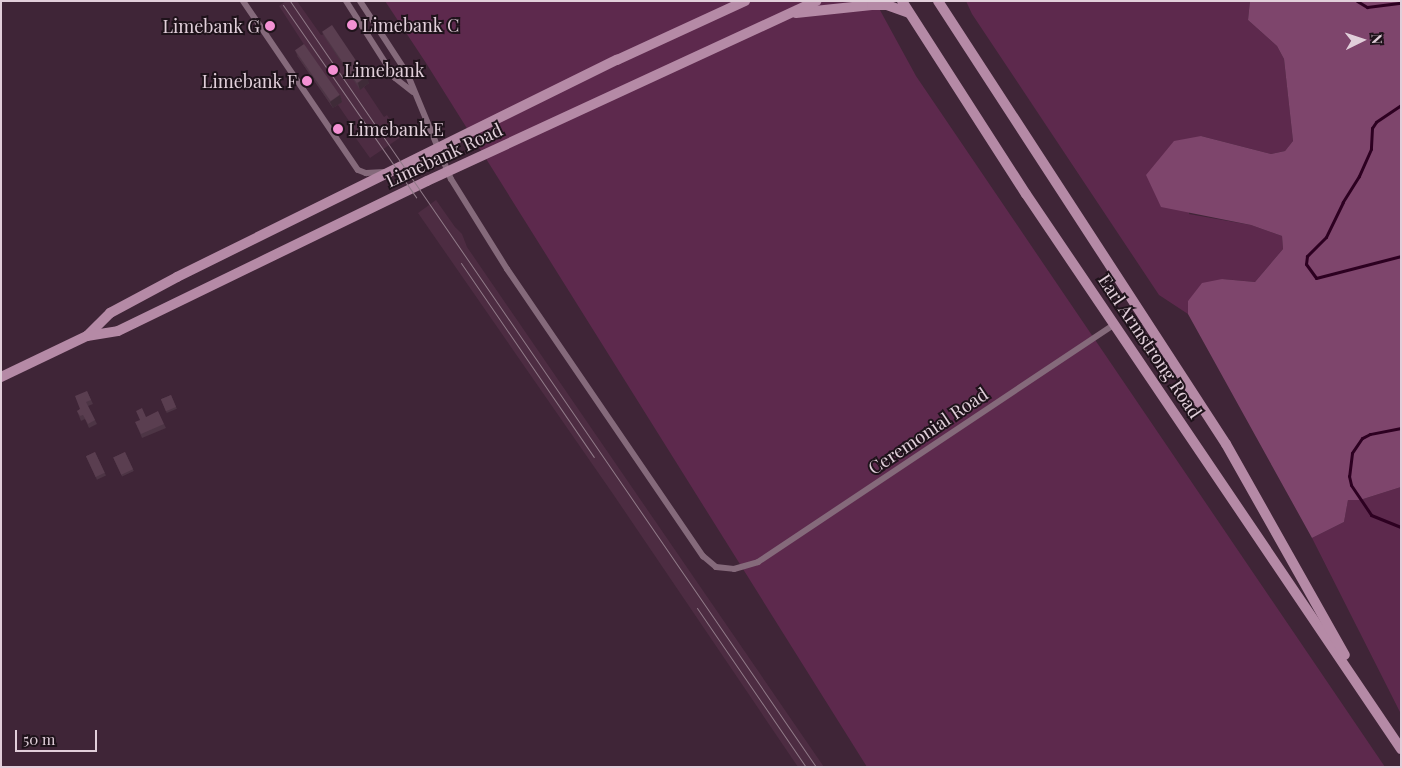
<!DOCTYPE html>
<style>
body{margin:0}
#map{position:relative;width:1402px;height:768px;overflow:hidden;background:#3f2537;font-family:"Playfair Display",serif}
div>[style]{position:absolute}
.built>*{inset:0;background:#4d2c42}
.green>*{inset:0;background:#5d294d}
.forest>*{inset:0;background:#7e456c}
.stream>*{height:3px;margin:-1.5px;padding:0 1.5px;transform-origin:1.5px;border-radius:1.5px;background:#2d0021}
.lane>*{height:6px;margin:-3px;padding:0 3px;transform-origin:3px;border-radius:3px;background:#856a7b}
.secondary>*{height:10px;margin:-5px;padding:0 5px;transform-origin:5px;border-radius:5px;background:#b58aa6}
.tram>*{height:1px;margin:-0.5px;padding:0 0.5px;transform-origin:0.5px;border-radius:0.5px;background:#907a88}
.wall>*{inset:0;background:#4d3545;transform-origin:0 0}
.shaded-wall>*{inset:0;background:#3f2b38}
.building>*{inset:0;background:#5a3e50;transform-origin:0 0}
.dots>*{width:14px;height:14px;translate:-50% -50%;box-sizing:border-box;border:2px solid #1f131b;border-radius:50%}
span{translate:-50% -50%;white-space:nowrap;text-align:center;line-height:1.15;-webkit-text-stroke:4px #1f131b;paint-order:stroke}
.poi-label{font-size:18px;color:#e1cfda}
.left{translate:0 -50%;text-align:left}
.right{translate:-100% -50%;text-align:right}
.street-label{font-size:18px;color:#e1cfda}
.frame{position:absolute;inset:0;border:2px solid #e1cfda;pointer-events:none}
.north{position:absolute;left:1337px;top:15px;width:50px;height:50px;-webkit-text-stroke:4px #1f131b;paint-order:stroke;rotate:86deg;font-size:14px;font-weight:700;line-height:20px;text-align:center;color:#e1cfda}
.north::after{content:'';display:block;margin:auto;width:18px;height:22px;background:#e1cfda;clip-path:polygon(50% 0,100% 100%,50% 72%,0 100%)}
.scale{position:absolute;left:15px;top:730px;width:82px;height:22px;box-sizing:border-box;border:2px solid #e1cfda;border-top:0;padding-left:6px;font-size:15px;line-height:18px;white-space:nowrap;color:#e1cfda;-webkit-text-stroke:4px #1f131b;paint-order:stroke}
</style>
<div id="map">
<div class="built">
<i style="clip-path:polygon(286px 1px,297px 1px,321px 35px,334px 32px,369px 83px,364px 87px,384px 117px,387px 115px,401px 137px,370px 158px,355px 137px,358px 134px,338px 105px,333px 108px,297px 56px,305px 46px,279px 6px)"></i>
<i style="clip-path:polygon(436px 200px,455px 227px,462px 234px,467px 247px,824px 767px,798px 767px,613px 494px,418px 213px)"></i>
</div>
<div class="green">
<i style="clip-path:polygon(385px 1px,875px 1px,916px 76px,1385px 767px,867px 767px,426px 63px)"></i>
<i style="clip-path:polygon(966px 1px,1250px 1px,1248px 20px,1277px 46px,1284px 59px,1293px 141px,1285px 151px,1271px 154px,1201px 136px,1189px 214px,1251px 225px,1282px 236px,1283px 249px,1255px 282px,1222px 279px,1188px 301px,1188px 314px,1159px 295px,972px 14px)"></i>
<i style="clip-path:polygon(1401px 487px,1401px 714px,1312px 538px,1344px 522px,1348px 500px,1360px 500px)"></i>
</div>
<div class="forest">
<i style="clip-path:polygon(1250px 1px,1401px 1px,1401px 487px,1360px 500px,1348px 500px,1344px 522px,1312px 538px,1188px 314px,1188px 301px,1202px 283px,1222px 279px,1255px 282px,1283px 249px,1282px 236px,1251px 225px,1161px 207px,1146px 175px,1174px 141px,1201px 136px,1271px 154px,1285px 151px,1293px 141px,1284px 59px,1277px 46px,1248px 20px)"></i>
</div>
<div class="stream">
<i style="left:1357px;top:1px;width:12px;rotate:31deg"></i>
<i style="left:1367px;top:7px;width:34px;rotate:-7deg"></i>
<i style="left:1401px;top:105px;width:30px;rotate:146deg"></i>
<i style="left:1376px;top:122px;width:7px;rotate:124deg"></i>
<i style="left:1372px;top:128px;width:21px;rotate:93deg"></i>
<i style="left:1371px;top:149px;width:30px;rotate:114deg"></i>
<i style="left:1359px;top:176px;width:31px;rotate:122deg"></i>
<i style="left:1343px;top:202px;width:39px;rotate:116deg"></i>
<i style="left:1326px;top:237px;width:27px;rotate:135deg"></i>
<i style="left:1307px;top:256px;width:8px;rotate:97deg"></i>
<i style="left:1306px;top:264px;width:17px;rotate:54deg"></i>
<i style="left:1316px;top:278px;width:88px;rotate:-14.5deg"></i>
<i style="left:1401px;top:428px;width:32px;rotate:169deg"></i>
<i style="left:1370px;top:434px;width:9px;rotate:153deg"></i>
<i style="left:1362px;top:438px;width:18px;rotate:124deg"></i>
<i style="left:1352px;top:453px;width:23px;rotate:97deg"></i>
<i style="left:1349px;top:476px;width:9px;rotate:77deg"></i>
<i style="left:1351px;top:485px;width:36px;rotate:56deg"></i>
<i style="left:1371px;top:515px;width:32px;rotate:22deg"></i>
</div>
<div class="lane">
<i style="left:243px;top:1px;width:204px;rotate:55.8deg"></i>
<i style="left:358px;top:170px;width:9px;rotate:21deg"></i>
<i style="left:366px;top:173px;width:18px;rotate:-3deg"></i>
<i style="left:346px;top:1px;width:91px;rotate:57.5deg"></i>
<i style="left:395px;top:78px;width:23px;rotate:38deg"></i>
<i style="left:360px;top:1px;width:86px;rotate:56.9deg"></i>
<i style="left:407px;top:73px;width:115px;rotate:67.5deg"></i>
<i style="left:451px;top:179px;width:106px;rotate:58.1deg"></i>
<i style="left:507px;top:269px;width:348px;rotate:55.7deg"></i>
<i style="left:703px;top:556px;width:17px;rotate:40deg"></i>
<i style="left:716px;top:567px;width:18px;rotate:6deg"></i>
<i style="left:734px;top:569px;width:25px;rotate:-16deg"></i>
<i style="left:758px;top:562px;width:429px;rotate:-33.7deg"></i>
</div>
<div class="secondary">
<i style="left:902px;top:1px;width:229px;rotate:57.3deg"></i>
<i style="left:1026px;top:194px;width:670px;rotate:55.95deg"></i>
<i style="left:938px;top:1px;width:528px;rotate:56.97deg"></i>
<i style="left:1226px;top:444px;width:242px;rotate:60.6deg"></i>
<i style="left:796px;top:13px;width:76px;rotate:-6deg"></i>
<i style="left:872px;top:5px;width:15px"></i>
<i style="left:887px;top:5px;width:23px;rotate:20deg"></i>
<i style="left:87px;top:336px;width:33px;rotate:-45deg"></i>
<i style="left:110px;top:313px;width:76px;rotate:-28.2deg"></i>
<i style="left:177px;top:277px;width:491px;rotate:-26.3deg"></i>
<i style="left:617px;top:60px;width:141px;rotate:-24.7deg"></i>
<i style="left:1px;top:377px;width:95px;rotate:-25.5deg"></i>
<i style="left:87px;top:336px;width:31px;rotate:-9deg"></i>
<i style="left:118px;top:331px;width:343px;rotate:-25.9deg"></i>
<i style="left:427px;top:181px;width:429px;rotate:-24.8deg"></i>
</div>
<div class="tram">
<i style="left:290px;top:1px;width:929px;rotate:55.52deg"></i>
<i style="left:283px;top:5px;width:234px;rotate:55.3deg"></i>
<i style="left:461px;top:263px;width:235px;rotate:55.6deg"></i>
<i style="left:697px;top:608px;width:193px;rotate:55.6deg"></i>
</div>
<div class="wall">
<i style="clip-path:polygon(322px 32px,369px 83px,360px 90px,325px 38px)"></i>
<i style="clip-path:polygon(295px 50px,340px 95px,342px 102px,333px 108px,298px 57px)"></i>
<i style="clip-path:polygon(87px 391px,93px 404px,88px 406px,97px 424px,89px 428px,85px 419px,81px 421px,77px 411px,80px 409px)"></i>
<i style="left:171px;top:395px;width:15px;height:11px;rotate:67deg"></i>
<i style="clip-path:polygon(146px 417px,164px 424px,166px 428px,142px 438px,137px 426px)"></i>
<i style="left:95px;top:452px;width:26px;height:10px;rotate:65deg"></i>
<i style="left:125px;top:452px;width:21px;height:13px;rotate:65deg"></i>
</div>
<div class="shaded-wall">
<i style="clip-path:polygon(367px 76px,369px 83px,360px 90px,358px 83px)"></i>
<i style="clip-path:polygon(340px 95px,342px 102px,333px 108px,330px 102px)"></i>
</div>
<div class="building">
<i style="left:332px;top:25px;width:62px;height:12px;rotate:56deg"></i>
<i style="left:304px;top:44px;width:62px;height:11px;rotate:55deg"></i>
<i style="clip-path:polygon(87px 391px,91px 400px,86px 402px,95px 420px,88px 424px,83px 415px,80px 416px,77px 411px,80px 409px,75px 396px)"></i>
<i style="left:171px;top:395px;width:13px;height:11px;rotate:67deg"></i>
<i style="clip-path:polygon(142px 408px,146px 417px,158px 411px,164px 424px,141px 434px,135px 422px,140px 420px,136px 411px)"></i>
<i style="left:95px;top:452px;width:23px;height:10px;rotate:65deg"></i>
<i style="left:125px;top:452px;width:19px;height:13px;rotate:65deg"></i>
</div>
<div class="dots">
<i style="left:352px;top:25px;background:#f491d4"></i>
<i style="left:270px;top:26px;background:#f491d4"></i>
<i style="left:333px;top:70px;background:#f491d4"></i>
<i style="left:307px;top:81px;background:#f491d4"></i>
<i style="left:338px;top:129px;background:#f491d4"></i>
</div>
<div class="poi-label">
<span class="left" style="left:362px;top:25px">Limebank C</span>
<span class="right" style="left:260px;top:26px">Limebank G</span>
<span class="left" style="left:344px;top:70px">Limebank</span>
<span class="right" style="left:297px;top:81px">Limebank F</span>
<span class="left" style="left:348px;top:129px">Limebank E</span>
</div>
<div class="street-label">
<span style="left:444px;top:155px;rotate:-25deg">Limebank Road</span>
<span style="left:1150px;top:346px;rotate:56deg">Earl Armstrong Road</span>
<span style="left:928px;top:431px;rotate:-34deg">Ceremonial Road</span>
</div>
<div class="frame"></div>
<div class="north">N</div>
<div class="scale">50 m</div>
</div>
